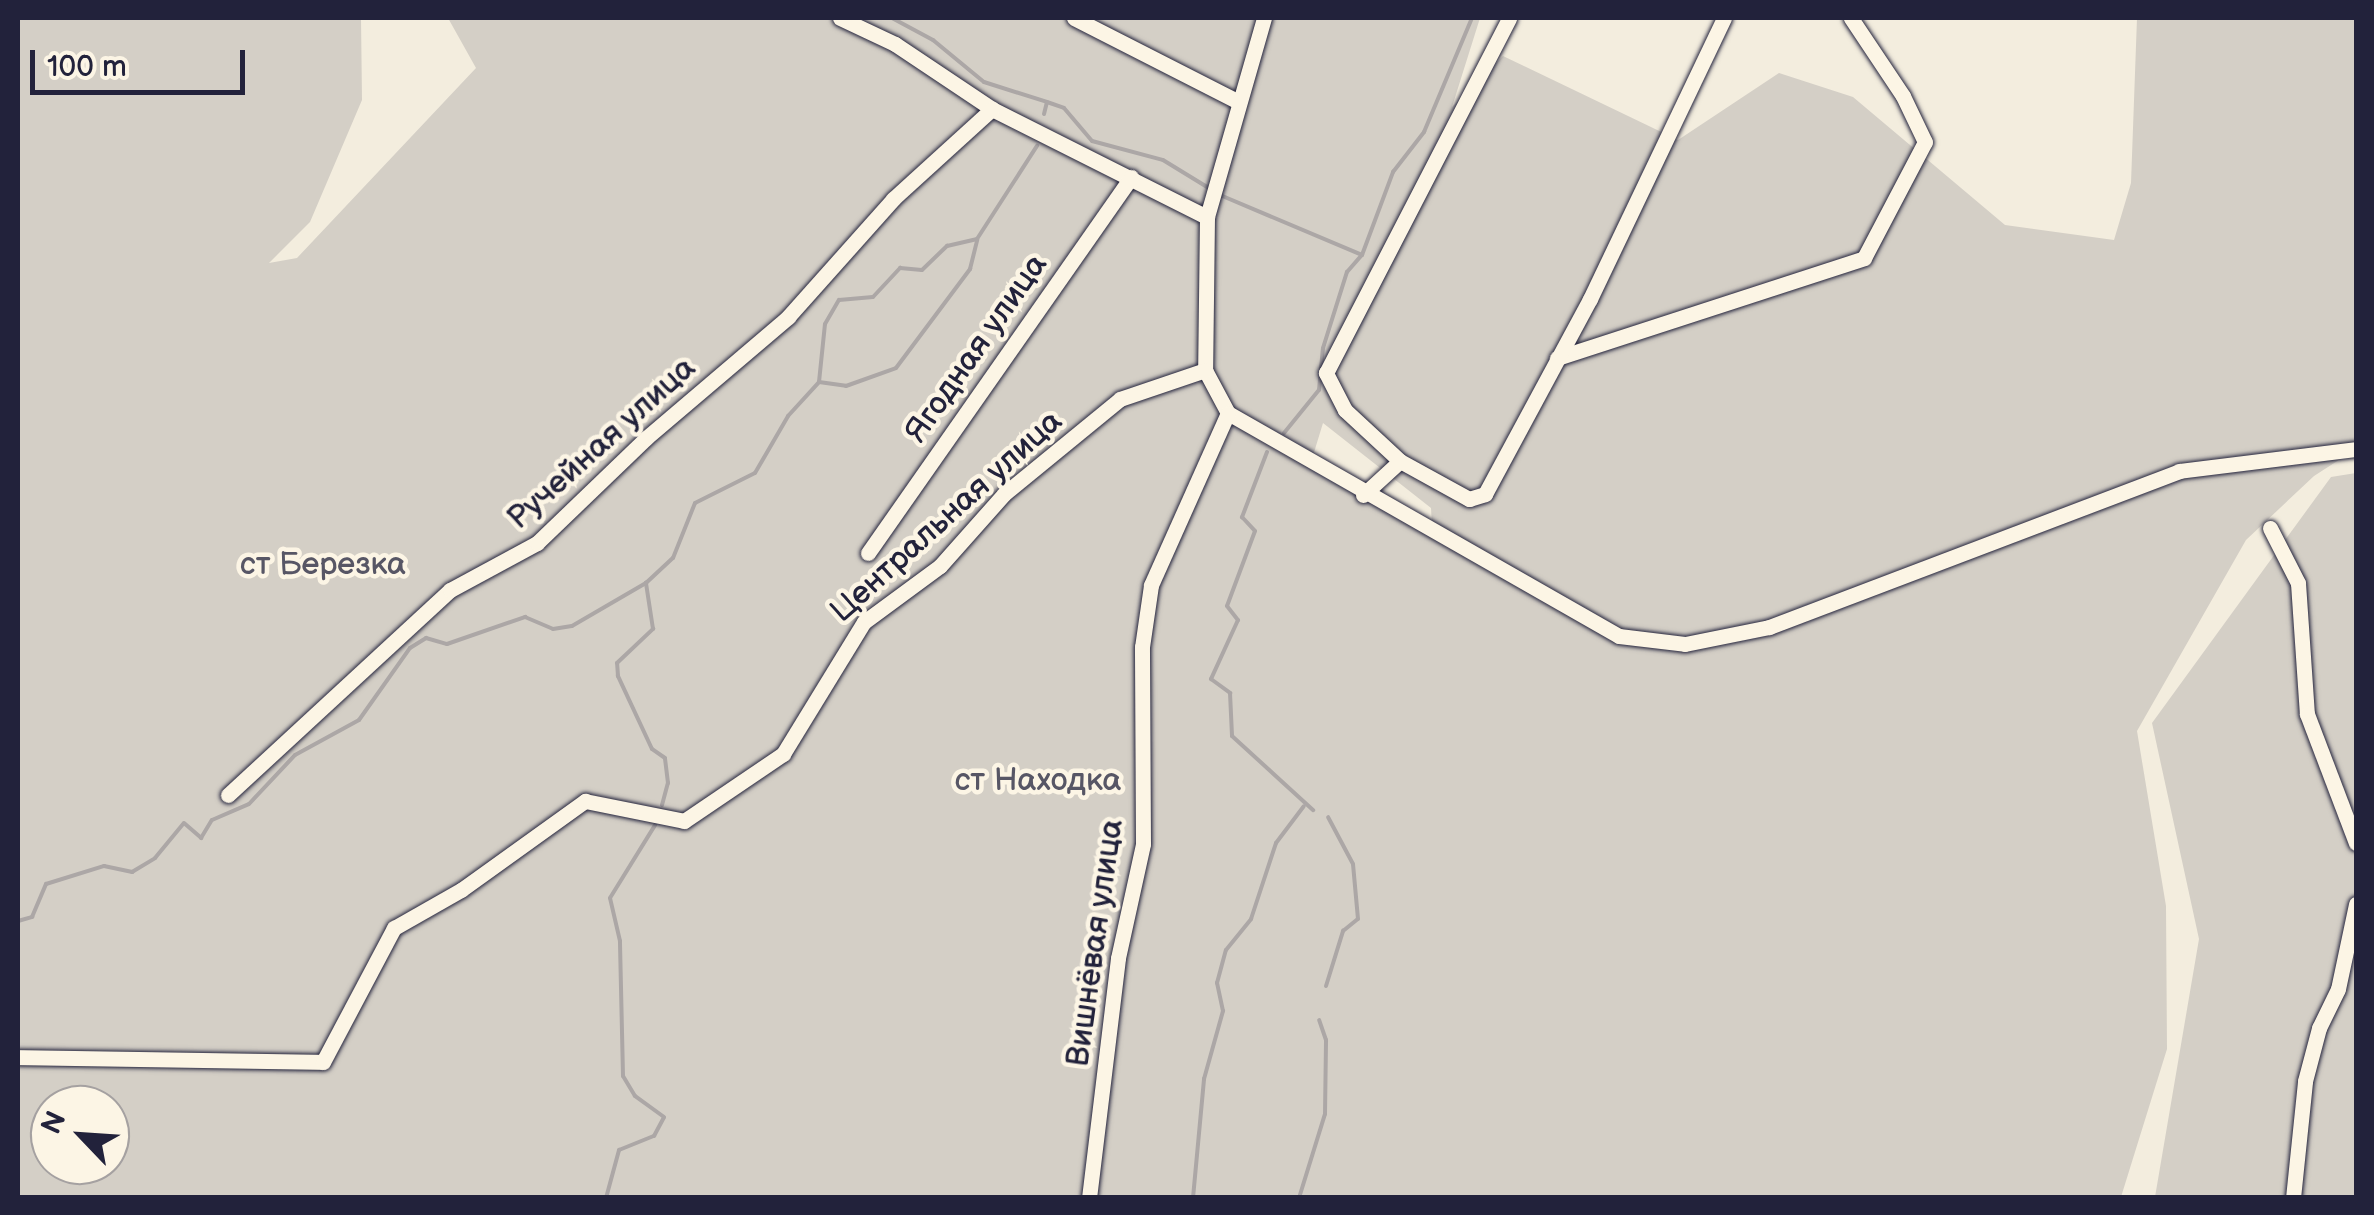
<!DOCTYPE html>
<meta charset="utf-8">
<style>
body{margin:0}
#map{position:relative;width:2374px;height:1215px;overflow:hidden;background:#f3edde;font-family:"Balsamiq Sans",sans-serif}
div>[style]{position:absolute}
.green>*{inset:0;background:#d4cfc6}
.stream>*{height:4px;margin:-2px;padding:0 2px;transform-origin:2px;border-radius:2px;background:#aca7a6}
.roads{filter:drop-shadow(0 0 2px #22223b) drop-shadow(0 0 2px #22223b)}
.minor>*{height:15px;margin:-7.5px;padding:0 7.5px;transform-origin:7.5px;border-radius:7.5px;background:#fcf5e5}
span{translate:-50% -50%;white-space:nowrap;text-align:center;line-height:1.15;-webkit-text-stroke:9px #fcf5e5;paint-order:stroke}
.street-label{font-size:32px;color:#22223b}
.park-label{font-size:32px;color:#575665}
.frame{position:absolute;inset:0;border:20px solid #22223b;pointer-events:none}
.north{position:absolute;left:30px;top:1085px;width:100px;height:100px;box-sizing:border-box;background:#fcf5e5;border:2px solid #a5a1a1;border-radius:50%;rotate:295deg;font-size:28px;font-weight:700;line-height:40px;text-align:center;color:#22223b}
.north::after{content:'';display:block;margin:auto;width:35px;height:45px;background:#22223b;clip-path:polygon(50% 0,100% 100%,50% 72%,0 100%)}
.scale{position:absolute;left:30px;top:50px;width:215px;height:45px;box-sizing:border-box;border:5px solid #22223b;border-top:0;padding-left:12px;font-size:30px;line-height:35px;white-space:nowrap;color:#22223b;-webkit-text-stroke:8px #fcf5e5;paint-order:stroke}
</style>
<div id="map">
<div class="green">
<i style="clip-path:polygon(evenodd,18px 18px,361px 18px,362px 100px,310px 222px,269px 263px,297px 258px,476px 68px,448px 18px,1480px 18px,1452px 107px,1503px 56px,1678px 140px,1779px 73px,1853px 97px,2005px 225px,2114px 240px,2131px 183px,2137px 18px,2356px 18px,2356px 449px,2314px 476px,2246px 540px,2137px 731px,2166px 906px,2167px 1049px,2121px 1197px,18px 1197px,18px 18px,1323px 423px,1431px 508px,1432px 525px,1312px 459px,1323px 423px,18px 18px,50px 1105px,110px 1105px,110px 1165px,50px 1165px,50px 1105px)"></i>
<i style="clip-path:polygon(2356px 473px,2356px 1197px,2155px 1197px,2199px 939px,2152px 723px,2331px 477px)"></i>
</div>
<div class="stream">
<i style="left:892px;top:18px;width:47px;rotate:28.2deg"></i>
<i style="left:933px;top:40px;width:66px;rotate:39.5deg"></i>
<i style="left:984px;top:82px;width:66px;rotate:17.6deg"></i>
<i style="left:1044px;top:114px;width:12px;rotate:-76deg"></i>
<i style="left:1047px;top:102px;width:18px;rotate:19deg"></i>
<i style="left:1064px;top:108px;width:43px;rotate:49.7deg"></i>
<i style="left:1092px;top:141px;width:73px;rotate:15deg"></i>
<i style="left:1163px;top:160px;width:57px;rotate:31.5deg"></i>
<i style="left:1220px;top:195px;width:154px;rotate:22.9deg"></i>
<i style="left:819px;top:382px;width:27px;rotate:8deg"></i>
<i style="left:846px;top:386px;width:53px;rotate:-19.8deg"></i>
<i style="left:896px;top:368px;width:124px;rotate:-53.2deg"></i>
<i style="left:970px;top:269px;width:30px;rotate:-76deg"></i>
<i style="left:1284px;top:433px;width:55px;rotate:-50.9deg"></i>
<i style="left:1319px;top:390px;width:42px;rotate:-84.6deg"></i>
<i style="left:1323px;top:348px;width:80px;rotate:-72.5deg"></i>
<i style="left:1347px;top:272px;width:23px;rotate:-49deg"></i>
<i style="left:1362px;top:255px;width:89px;rotate:-69.5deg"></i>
<i style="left:1393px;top:172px;width:51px;rotate:-52.2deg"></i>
<i style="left:1424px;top:132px;width:124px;rotate:-67.2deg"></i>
<i style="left:1267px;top:452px;width:70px;rotate:111deg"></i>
<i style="left:1242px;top:517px;width:19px;rotate:47deg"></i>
<i style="left:1255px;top:531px;width:80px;rotate:110.5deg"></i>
<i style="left:1227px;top:606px;width:18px;rotate:52deg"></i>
<i style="left:1238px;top:620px;width:65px;rotate:114.6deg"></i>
<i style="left:1211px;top:679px;width:24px;rotate:36deg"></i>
<i style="left:1230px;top:693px;width:43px;rotate:87.3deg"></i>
<i style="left:1232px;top:736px;width:110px;rotate:42.4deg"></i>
<i style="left:662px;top:805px;width:23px;rotate:-75deg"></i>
<i style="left:668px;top:783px;width:25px;rotate:-97deg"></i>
<i style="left:665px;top:758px;width:16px;rotate:-145deg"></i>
<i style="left:652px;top:749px;width:81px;rotate:-115deg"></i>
<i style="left:618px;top:676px;width:13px;rotate:-94deg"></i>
<i style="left:617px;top:663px;width:50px;rotate:-43.4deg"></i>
<i style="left:653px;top:629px;width:47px;rotate:-98.7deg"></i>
<i style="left:646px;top:583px;width:37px;rotate:-43deg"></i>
<i style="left:673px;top:558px;width:59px;rotate:-68.2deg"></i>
<i style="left:695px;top:503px;width:67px;rotate:-26.6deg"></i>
<i style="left:755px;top:473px;width:66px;rotate:-59.9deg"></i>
<i style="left:788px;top:416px;width:46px;rotate:-47.6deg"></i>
<i style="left:819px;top:382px;width:58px;rotate:-84.1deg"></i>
<i style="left:825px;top:324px;width:28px;rotate:-60deg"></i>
<i style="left:839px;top:300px;width:34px;rotate:-5deg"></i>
<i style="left:873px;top:297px;width:40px;rotate:-47deg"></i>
<i style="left:900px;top:268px;width:22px;rotate:5deg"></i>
<i style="left:922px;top:270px;width:35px;rotate:-44deg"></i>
<i style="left:947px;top:246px;width:31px;rotate:-13deg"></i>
<i style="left:977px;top:239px;width:111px;rotate:-57.2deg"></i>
<i style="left:18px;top:921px;width:15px;rotate:-16deg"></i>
<i style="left:32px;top:917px;width:36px;rotate:-67deg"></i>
<i style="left:46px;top:884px;width:61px;rotate:-17.2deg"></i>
<i style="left:104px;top:866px;width:29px;rotate:12deg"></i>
<i style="left:132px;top:872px;width:27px;rotate:-31deg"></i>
<i style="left:155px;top:858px;width:45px;rotate:-50.4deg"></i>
<i style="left:184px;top:823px;width:23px;rotate:41deg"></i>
<i style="left:201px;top:838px;width:21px;rotate:-59deg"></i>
<i style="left:212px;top:820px;width:40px;rotate:-23.4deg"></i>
<i style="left:249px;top:804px;width:67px;rotate:-46.8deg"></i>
<i style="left:295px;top:755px;width:73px;rotate:-28.7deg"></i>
<i style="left:359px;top:720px;width:88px;rotate:-54.7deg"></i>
<i style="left:410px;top:648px;width:19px;rotate:-32deg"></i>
<i style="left:426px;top:638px;width:22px;rotate:16deg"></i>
<i style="left:447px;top:644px;width:83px;rotate:-19.1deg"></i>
<i style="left:525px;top:617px;width:30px;rotate:23deg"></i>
<i style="left:553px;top:629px;width:19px;rotate:-9deg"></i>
<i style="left:572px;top:626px;width:86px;rotate:-30.2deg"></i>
<i style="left:1326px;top:986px;width:58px;rotate:-72.8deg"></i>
<i style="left:1343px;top:931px;width:19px;rotate:-39deg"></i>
<i style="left:1358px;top:919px;width:55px;rotate:-95.2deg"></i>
<i style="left:1353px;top:864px;width:53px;rotate:-118deg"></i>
<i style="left:606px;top:1198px;width:50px;rotate:-74.8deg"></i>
<i style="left:619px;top:1150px;width:38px;rotate:-22deg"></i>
<i style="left:654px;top:1136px;width:21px;rotate:-62deg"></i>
<i style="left:664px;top:1117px;width:36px;rotate:-144deg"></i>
<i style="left:635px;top:1096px;width:23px;rotate:-121deg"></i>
<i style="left:623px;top:1076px;width:135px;rotate:-91.3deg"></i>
<i style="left:620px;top:941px;width:44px;rotate:-103.1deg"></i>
<i style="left:610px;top:898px;width:86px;rotate:-58.3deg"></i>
<i style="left:1193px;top:1198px;width:120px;rotate:-84.7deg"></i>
<i style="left:1204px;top:1079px;width:71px;rotate:-74.4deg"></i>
<i style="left:1223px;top:1011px;width:29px;rotate:-102deg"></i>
<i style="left:1217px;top:983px;width:34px;rotate:-75deg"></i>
<i style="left:1226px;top:950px;width:40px;rotate:-51deg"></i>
<i style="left:1251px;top:919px;width:80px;rotate:-71.8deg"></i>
<i style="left:1276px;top:843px;width:46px;rotate:-52.9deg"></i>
<i style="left:1299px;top:1198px;width:88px;rotate:-72.8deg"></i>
<i style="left:1325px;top:1114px;width:74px;rotate:-89.2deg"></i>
<i style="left:1326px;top:1040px;width:21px;rotate:-109deg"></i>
</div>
<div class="roads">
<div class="minor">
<i style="left:840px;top:18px;width:61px;rotate:25.3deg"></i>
<i style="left:895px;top:44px;width:117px;rotate:33.8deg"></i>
<i style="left:992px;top:109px;width:241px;rotate:26.7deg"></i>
<i style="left:1074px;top:18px;width:185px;rotate:27deg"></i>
<i style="left:1264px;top:18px;width:207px;rotate:106deg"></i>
<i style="left:1207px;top:217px;width:153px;rotate:90.7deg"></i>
<i style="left:1205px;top:370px;width:49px;rotate:61.9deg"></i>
<i style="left:1228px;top:413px;width:450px;rotate:29.7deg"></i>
<i style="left:1619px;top:636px;width:66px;rotate:6.9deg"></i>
<i style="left:1685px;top:644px;width:86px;rotate:-11.4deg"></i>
<i style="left:1769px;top:627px;width:439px;rotate:-20.8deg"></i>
<i style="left:2179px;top:471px;width:178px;rotate:-7.1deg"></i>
<i style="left:1557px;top:358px;width:323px;rotate:-18deg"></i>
<i style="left:1864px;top:258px;width:131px;rotate:-62.3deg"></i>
<i style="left:1925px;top:142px;width:51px;rotate:-115.6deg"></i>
<i style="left:1903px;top:96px;width:94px;rotate:-123.7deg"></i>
<i style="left:1400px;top:461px;width:75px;rotate:-137.2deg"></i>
<i style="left:1345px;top:410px;width:42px;rotate:-117.2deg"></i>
<i style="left:1326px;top:373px;width:399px;rotate:-62.7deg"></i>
<i style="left:1363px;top:495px;width:50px;rotate:-42.6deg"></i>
<i style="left:1400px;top:461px;width:79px;rotate:28.8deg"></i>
<i style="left:1469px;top:499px;width:17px;rotate:-17deg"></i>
<i style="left:1485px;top:494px;width:221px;rotate:-61.7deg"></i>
<i style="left:1590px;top:299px;width:311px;rotate:-64.5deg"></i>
<i style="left:2270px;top:528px;width:62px;rotate:63deg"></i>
<i style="left:2298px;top:583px;width:131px;rotate:86.1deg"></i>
<i style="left:2307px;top:714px;width:138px;rotate:69.2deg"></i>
<i style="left:868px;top:553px;width:459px;rotate:-55deg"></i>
<i style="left:228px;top:795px;width:302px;rotate:-42.7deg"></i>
<i style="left:450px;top:590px;width:99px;rotate:-28.4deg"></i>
<i style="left:537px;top:543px;width:151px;rotate:-43.9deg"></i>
<i style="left:646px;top:438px;width:187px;rotate:-40.4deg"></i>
<i style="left:788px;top:317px;width:158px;rotate:-48.3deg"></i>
<i style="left:893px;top:199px;width:134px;rotate:-42.3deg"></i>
<i style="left:18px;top:1057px;width:305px;rotate:0.9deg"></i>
<i style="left:323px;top:1062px;width:152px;rotate:-62.1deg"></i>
<i style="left:394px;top:928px;width:77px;rotate:-29.6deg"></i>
<i style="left:461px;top:890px;width:153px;rotate:-35.7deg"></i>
<i style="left:585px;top:801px;width:101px;rotate:11.4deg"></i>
<i style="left:684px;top:821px;width:120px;rotate:-34.1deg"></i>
<i style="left:783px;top:754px;width:155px;rotate:-58.5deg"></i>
<i style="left:864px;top:622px;width:94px;rotate:-36.4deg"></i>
<i style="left:940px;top:566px;width:96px;rotate:-48.4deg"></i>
<i style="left:1004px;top:494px;width:150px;rotate:-39.3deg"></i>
<i style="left:1120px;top:399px;width:90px;rotate:-18.8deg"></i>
<i style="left:1089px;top:1198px;width:242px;rotate:-83.1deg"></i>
<i style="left:1118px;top:958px;width:117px;rotate:-77.6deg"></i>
<i style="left:1143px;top:844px;width:197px;rotate:-90.3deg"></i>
<i style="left:1142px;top:647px;width:63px;rotate:-81.7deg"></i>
<i style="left:1151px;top:585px;width:188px;rotate:-65.9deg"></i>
<i style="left:2293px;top:1198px;width:118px;rotate:-84.1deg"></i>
<i style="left:2305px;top:1081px;width:55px;rotate:-75.2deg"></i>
<i style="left:2319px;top:1028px;width:43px;rotate:-64deg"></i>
<i style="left:2338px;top:989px;width:87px;rotate:-78deg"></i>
</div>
</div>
<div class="street-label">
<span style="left:977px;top:349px;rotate:-55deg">Ягодная улица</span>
<span style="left:602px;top:444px;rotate:-42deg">Ручейная улица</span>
<span style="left:947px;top:517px;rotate:-42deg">Центральная улица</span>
<span style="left:1096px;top:943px;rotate:-82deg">Вишнёвая улица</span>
</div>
<div class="park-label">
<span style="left:323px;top:565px">ст Березка</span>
<span style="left:1038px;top:781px">ст Находка</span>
</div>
<div class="frame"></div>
<div class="north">N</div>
<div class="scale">100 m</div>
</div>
